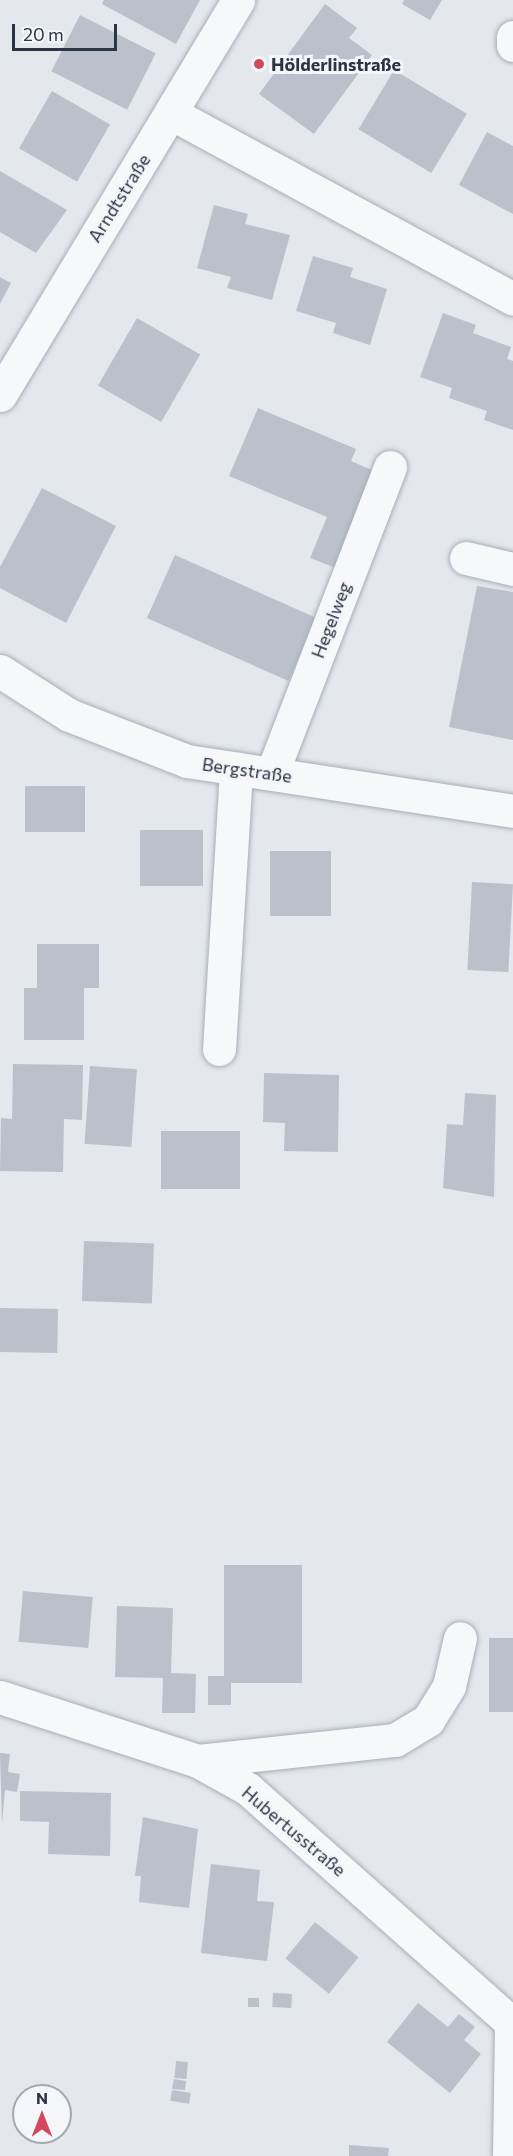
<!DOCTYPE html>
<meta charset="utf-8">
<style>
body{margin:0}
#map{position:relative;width:513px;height:2156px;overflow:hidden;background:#e4e7ec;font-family:Commissioner,sans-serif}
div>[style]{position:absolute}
.building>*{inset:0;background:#bbc0ca;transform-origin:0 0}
.roads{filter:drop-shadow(0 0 2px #a9aeb7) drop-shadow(0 0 2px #a9aeb7)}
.minor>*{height:33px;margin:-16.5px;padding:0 16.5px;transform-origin:16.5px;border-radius:16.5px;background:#f7f8fa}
.dots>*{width:16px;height:16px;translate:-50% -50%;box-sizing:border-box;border:3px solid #f4f6f9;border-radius:50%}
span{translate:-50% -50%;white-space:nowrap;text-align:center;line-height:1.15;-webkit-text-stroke:6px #f4f6f9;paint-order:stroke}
.poi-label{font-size:18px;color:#2b3445;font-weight:700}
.left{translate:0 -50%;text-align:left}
.street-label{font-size:18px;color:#2b3445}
.north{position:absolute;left:12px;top:2084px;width:60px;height:60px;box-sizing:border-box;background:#f4f6f9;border:2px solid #a4a8b1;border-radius:50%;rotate:0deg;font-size:16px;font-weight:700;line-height:24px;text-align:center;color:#2b3445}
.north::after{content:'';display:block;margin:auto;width:21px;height:27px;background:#d1495b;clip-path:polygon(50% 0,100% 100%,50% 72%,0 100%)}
.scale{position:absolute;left:12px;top:24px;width:105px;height:27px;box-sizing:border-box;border:3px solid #2b3445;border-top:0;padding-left:8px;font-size:18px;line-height:21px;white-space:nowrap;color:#2b3445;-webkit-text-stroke:4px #f4f6f9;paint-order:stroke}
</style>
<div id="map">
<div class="building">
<i style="clip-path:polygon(104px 0,200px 0,176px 44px,102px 4px)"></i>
<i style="clip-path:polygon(404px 0,442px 0,430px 20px,402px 4px)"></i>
<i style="clip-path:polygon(325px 4px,357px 28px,349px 38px,372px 55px,314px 134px,259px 94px)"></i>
<i style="left:80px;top:15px;width:85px;height:63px;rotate:27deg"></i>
<i style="left:394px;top:70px;width:85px;height:69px;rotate:31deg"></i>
<i style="left:52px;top:91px;width:67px;height:66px;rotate:30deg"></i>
<i style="clip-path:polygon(487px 132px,513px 146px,513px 214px,459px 185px)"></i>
<i style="clip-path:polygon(0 171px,67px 210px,36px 253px,0 232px)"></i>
<i style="clip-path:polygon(214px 205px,248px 214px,245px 224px,290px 235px,272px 300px,227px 288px,231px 277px,197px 268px)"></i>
<i style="clip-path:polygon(313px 256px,353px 268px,350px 277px,387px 289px,370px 345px,333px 333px,336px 323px,296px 311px)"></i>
<i style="clip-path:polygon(0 277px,11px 283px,0 304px)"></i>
<i style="clip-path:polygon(443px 313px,476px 325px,473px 333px,511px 347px,507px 359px,513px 361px,513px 430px,484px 420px,487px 411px,449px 398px,452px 388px,420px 377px)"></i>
<i style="left:137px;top:318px;width:73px;height:78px;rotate:30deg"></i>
<i style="clip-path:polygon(258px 408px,356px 449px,351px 461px,379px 473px,338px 569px,310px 558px,327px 517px,229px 476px)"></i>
<i style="clip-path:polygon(42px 488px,116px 526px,66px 623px,0 588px,0 567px)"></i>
<i style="left:175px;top:555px;width:155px;height:69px;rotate:24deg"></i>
<i style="clip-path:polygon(477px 586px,513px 592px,513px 740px,449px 727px)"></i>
<i style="left:25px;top:786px;width:60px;height:46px"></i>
<i style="left:140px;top:830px;width:63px;height:56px"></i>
<i style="left:270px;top:851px;width:61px;height:65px"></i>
<i style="left:472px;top:882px;width:41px;height:88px;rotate:3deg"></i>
<i style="clip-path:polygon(37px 944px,99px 944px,99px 988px,84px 988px,84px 1040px,24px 1040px,24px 988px,37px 988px)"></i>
<i style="clip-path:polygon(13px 1064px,83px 1065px,82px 1120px,64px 1119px,63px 1172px,0 1171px,1px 1118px,12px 1119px)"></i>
<i style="left:90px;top:1066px;width:47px;height:78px;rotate:4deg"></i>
<i style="clip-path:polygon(264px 1073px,339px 1075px,338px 1152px,284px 1151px,285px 1123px,263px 1122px)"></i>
<i style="clip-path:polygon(465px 1093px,496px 1095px,494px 1197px,443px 1188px,447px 1124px,463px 1125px)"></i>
<i style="left:161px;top:1131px;width:79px;height:58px"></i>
<i style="left:84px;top:1241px;width:70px;height:60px;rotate:2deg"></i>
<i style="left:0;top:1308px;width:58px;height:44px;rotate:1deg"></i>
<i style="clip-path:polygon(224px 1565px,302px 1565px,302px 1683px,231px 1683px,231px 1705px,208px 1705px,208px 1676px,224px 1676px)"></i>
<i style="left:23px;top:1591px;width:70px;height:51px;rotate:5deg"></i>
<i style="clip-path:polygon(117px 1606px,173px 1608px,171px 1673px,196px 1674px,195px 1713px,162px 1713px,163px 1678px,115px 1677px)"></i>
<i style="left:489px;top:1638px;width:24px;height:74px"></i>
<i style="clip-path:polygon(0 1753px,10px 1754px,8px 1772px,20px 1774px,17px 1792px,5px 1790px,2px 1824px)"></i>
<i style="clip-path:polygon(20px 1791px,111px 1793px,110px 1856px,48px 1854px,49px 1822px,20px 1821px)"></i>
<i style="clip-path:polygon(143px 1817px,198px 1829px,189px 1908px,139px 1902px,141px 1876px,135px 1876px)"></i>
<i style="clip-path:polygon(211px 1864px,260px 1870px,257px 1901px,274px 1902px,267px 1961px,201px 1953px)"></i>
<i style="left:315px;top:1922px;width:56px;height:47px;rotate:39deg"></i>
<i style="left:273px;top:1993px;width:19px;height:14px;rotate:3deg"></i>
<i style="left:248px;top:1998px;width:11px;height:9px"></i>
<i style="clip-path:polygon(418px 2003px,448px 2027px,459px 2014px,475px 2027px,464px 2040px,481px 2054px,450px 2093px,387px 2042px)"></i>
<i style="left:176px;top:2061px;width:12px;height:17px;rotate:5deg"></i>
<i style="clip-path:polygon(174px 2079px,186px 2081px,185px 2090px,172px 2089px)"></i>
<i style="left:172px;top:2090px;width:19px;height:11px;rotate:9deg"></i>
<i style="clip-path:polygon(349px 2145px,389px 2148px,388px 2156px,349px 2156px)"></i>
</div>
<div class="roads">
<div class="minor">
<i style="left:513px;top:37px;width:8px;rotate:90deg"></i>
<i style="left:171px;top:113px;width:389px;rotate:28.5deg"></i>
<i style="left:0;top:395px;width:461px;rotate:-58.9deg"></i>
<i style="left:466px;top:558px;width:48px;rotate:13.2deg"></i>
<i style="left:0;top:671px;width:82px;rotate:32.5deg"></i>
<i style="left:69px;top:715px;width:127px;rotate:21.3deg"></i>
<i style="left:187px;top:761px;width:330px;rotate:8.7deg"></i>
<i style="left:272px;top:773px;width:328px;rotate:-68.9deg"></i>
<i style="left:219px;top:1049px;width:281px;rotate:-86.5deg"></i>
<i style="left:0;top:1697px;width:208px;rotate:17.9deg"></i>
<i style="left:198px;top:1761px;width:57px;rotate:29.2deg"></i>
<i style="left:248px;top:1789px;width:354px;rotate:41.6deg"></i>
<i style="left:198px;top:1761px;width:198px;rotate:-6.1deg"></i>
<i style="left:395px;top:1740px;width:39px;rotate:-31deg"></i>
<i style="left:428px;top:1720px;width:40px;rotate:-58deg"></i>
<i style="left:449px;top:1686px;width:49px;rotate:-77.1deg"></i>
<i style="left:509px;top:2156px;width:132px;rotate:-89.1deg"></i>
</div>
</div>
<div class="dots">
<i style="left:259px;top:64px;background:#d1495b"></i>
</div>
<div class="poi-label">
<span class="left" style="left:271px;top:64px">Hölderlinstraße</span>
</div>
<div class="street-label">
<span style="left:119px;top:198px;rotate:-58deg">Arndtstraße</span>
<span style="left:331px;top:620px;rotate:-69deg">Hegelweg</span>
<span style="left:247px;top:770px;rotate:8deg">Bergstraße</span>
<span style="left:294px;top:1831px;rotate:40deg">Hubertusstraße</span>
</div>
<div class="north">N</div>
<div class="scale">20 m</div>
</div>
